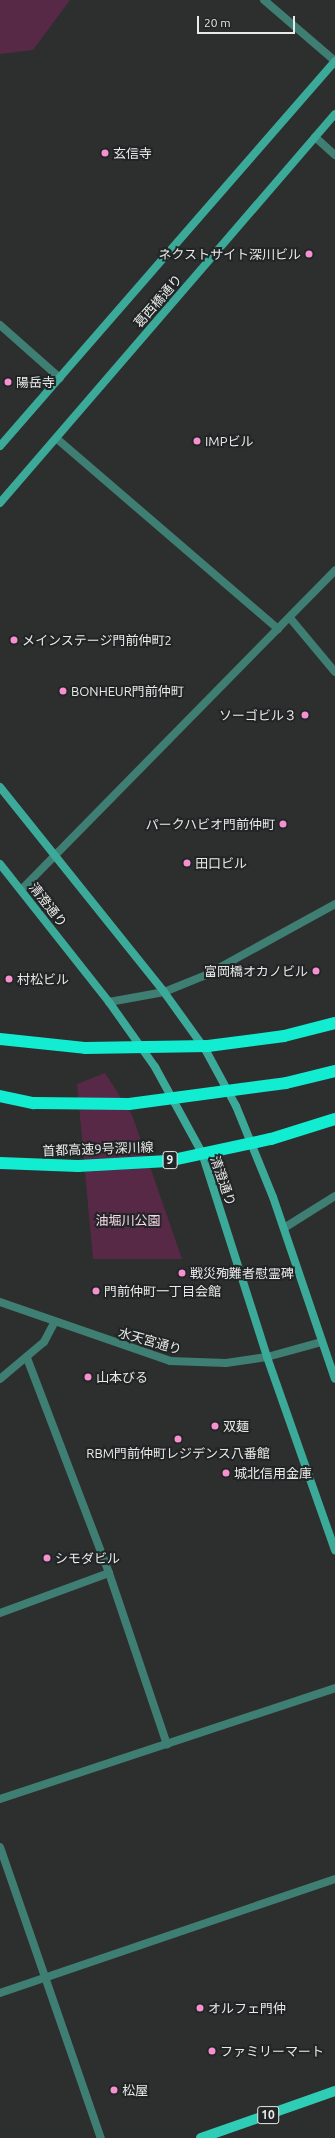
<!DOCTYPE html>
<meta charset="utf-8">
<style>
body{margin:0}
#map{position:relative;width:335px;height:2138px;overflow:hidden;background:#2c2f2e;font-family:Ubuntu,"Noto Sans JP",sans-serif}
div>[style]{position:absolute}
.green>*{inset:0;background:#572947}
.service>*{height:8px;margin:-4px;padding:0 4px;transform-origin:4px;border-radius:4px;background:#3f7e72}
.pedestrian>*{height:8px;margin:-4px;padding:0 4px;transform-origin:4px;border-radius:4px;background:#3f7e72}
.minor>*{height:8px;margin:-4px;padding:0 4px;transform-origin:4px;border-radius:4px;background:#3f7e72}
.tertiary>*{height:8px;margin:-4px;padding:0 4px;transform-origin:4px;border-radius:4px;background:#3f7e72}
.secondary>*{height:8px;margin:-4px;padding:0 4px;transform-origin:4px;border-radius:4px;background:#3baa99}
.primary>*{height:10px;margin:-5px;padding:0 5px;transform-origin:5px;border-radius:5px;background:#30cdb6}
.motorway>*{height:12px;margin:-6px;padding:0 6px;transform-origin:6px;border-radius:6px;background:#12ecd1}
.dots>*{width:11px;height:11px;translate:-50% -50%;box-sizing:border-box;border:2px solid #222525;border-radius:50%}
span{translate:-50% -50%;white-space:nowrap;text-align:center;line-height:1.15;-webkit-text-stroke:4px #222525;paint-order:stroke}
.shield-label span{padding:1px 3px;background:#222525;border:1px solid;border-radius:3px;-webkit-text-stroke-width:0}
.shield-label{font-size:12px;color:#e8eae9;font-weight:700}
.poi-label{font-size:13px;color:#e8eae9}
.left{translate:0 -50%;text-align:left}
.right{translate:-100% -50%;text-align:right}
.street-label{font-size:13px;color:#e8eae9}
.park-label{font-size:13px;color:#fbd7ec}
.scale{position:absolute;left:197px;top:16px;width:98px;height:18px;box-sizing:border-box;border:2px solid #e8eae9;border-top:0;padding-left:5px;font-size:12px;line-height:14px;white-space:nowrap;color:#e8eae9;-webkit-text-stroke:3px #222525;paint-order:stroke}
</style>
<div id="map">
<div class="green">
<i style="clip-path:polygon(0 0,70px 0,33px 50px,0 54px)"></i>
<i style="clip-path:polygon(105px 1073px,132px 1115px,182px 1259px,93px 1259px,77px 1084px)"></i>
</div>
<div class="service">
<i style="left:264px;top:0;width:94px;rotate:40.7deg"></i>
<i style="left:56px;top:438px;width:293px;rotate:40.7deg"></i>
<i style="left:290px;top:618px;width:70px;rotate:50.2deg"></i>
<i style="left:0;top:1613px;width:116px;rotate:-20.2deg"></i>
</div>
<div class="pedestrian">
<i style="left:0;top:325px;width:80px;rotate:41.5deg"></i>
</div>
<div class="minor">
<i style="left:315px;top:137px;width:27px;rotate:42deg"></i>
<i style="left:21px;top:890px;width:448px;rotate:-45.5deg"></i>
<i style="left:284px;top:1228px;width:60px;rotate:-32.1deg"></i>
<i style="left:27px;top:1358px;width:230px;rotate:69.1deg"></i>
<i style="left:109px;top:1573px;width:181px;rotate:71.3deg"></i>
<i style="left:0;top:1379px;width:57px;rotate:-40.1deg"></i>
<i style="left:44px;top:1342px;width:21px;rotate:-62deg"></i>
<i style="left:0;top:1799px;width:353px;rotate:-18.3deg"></i>
<i style="left:0;top:1847px;width:308px;rotate:70.9deg"></i>
<i style="left:0;top:1993px;width:354px;rotate:-18.8deg"></i>
</div>
<div class="tertiary">
<i style="left:109px;top:1002px;width:56px;rotate:-10.3deg"></i>
<i style="left:164px;top:992px;width:45px;rotate:-22deg"></i>
<i style="left:206px;top:975px;width:147px;rotate:-28.8deg"></i>
<i style="left:0;top:1302px;width:180px;rotate:19.1deg"></i>
<i style="left:170px;top:1361px;width:56px;rotate:2deg"></i>
<i style="left:226px;top:1363px;width:41px;rotate:-8.3deg"></i>
<i style="left:267px;top:1357px;width:57px;rotate:-15.3deg"></i>
</div>
<div class="secondary">
<i style="left:0;top:446px;width:510px;rotate:-48.97deg"></i>
<i style="left:0;top:503px;width:513px;rotate:-49.27deg"></i>
<i style="left:0;top:787px;width:263px;rotate:51.3deg"></i>
<i style="left:164px;top:992px;width:70px;rotate:54.3deg"></i>
<i style="left:205px;top:1049px;width:65px;rotate:61.5deg"></i>
<i style="left:236px;top:1106px;width:98px;rotate:67.9deg"></i>
<i style="left:273px;top:1197px;width:192px;rotate:71.2deg"></i>
<i style="left:0;top:864px;width:176px;rotate:51.7deg"></i>
<i style="left:109px;top:1002px;width:80px;rotate:54.7deg"></i>
<i style="left:155px;top:1067px;width:98px;rotate:61.3deg"></i>
<i style="left:202px;top:1153px;width:214px;rotate:72.3deg"></i>
<i style="left:267px;top:1357px;width:205px;rotate:70.6deg"></i>
</div>
<div class="primary">
<i style="left:201px;top:2138px;width:142px;rotate:-19.3deg"></i>
</div>
<div class="motorway">
<i style="left:0;top:1039px;width:85px;rotate:6deg"></i>
<i style="left:85px;top:1048px;width:123px;rotate:-0.9deg"></i>
<i style="left:208px;top:1046px;width:77px;rotate:-7.5deg"></i>
<i style="left:284px;top:1036px;width:53px;rotate:-14.3deg"></i>
<i style="left:0;top:1096px;width:35px;rotate:12deg"></i>
<i style="left:34px;top:1103px;width:95px;rotate:0.6deg"></i>
<i style="left:129px;top:1104px;width:158px;rotate:-7.6deg"></i>
<i style="left:286px;top:1083px;width:50px;rotate:-13.8deg"></i>
<i style="left:0;top:1163px;width:78px;rotate:2.2deg"></i>
<i style="left:78px;top:1166px;width:90px;rotate:-3.2deg"></i>
<i style="left:168px;top:1161px;width:105px;rotate:-12.1deg"></i>
<i style="left:271px;top:1139px;width:67px;rotate:-17.4deg"></i>
</div>
<div class="dots">
<i style="left:105px;top:153px;background:#f690d1"></i>
<i style="left:309px;top:254px;background:#f690d1"></i>
<i style="left:8px;top:382px;background:#f690d1"></i>
<i style="left:197px;top:441px;background:#f690d1"></i>
<i style="left:14px;top:640px;background:#f690d1"></i>
<i style="left:63px;top:691px;background:#f690d1"></i>
<i style="left:305px;top:715px;background:#f690d1"></i>
<i style="left:283px;top:824px;background:#f690d1"></i>
<i style="left:187px;top:863px;background:#f690d1"></i>
<i style="left:316px;top:971px;background:#f690d1"></i>
<i style="left:9px;top:979px;background:#f690d1"></i>
<i style="left:182px;top:1273px;background:#f690d1"></i>
<i style="left:96px;top:1291px;background:#f690d1"></i>
<i style="left:88px;top:1377px;background:#f690d1"></i>
<i style="left:215px;top:1426px;background:#f690d1"></i>
<i style="left:178px;top:1439px;background:#f690d1"></i>
<i style="left:226px;top:1473px;background:#f690d1"></i>
<i style="left:47px;top:1558px;background:#f690d1"></i>
<i style="left:200px;top:2008px;background:#f690d1"></i>
<i style="left:212px;top:2051px;background:#f690d1"></i>
<i style="left:114px;top:2090px;background:#f690d1"></i>
</div>
<div class="shield-label">
<span style="left:170px;top:1160px">9</span>
<span style="left:268px;top:2115px">10</span>
</div>
<div class="poi-label">
<span class="left" style="left:113px;top:153px">玄信寺</span>
<span class="right" style="left:301px;top:254px">ネクストサイト深川ビル</span>
<span class="left" style="left:16px;top:382px">陽岳寺</span>
<span class="left" style="left:205px;top:441px">IMPビル</span>
<span class="left" style="left:22px;top:640px">メインステージ門前仲町2</span>
<span class="left" style="left:71px;top:691px">BONHEUR門前仲町</span>
<span class="right" style="left:297px;top:715px">ソーゴビル３</span>
<span class="right" style="left:275px;top:824px">パークハビオ門前仲町</span>
<span class="left" style="left:195px;top:863px">田口ビル</span>
<span class="right" style="left:308px;top:971px">富岡橋オカノビル</span>
<span class="left" style="left:17px;top:979px">村松ビル</span>
<span class="left" style="left:190px;top:1273px">戦災殉難者慰霊碑</span>
<span class="left" style="left:104px;top:1291px">門前仲町一丁目会館</span>
<span class="left" style="left:96px;top:1377px">山本びる</span>
<span class="left" style="left:223px;top:1426px">双麺</span>
<span style="left:178px;top:1453px">RBM門前仲町レジデンス八番館</span>
<span class="left" style="left:234px;top:1473px">城北信用金庫</span>
<span class="left" style="left:55px;top:1558px">シモダビル</span>
<span class="left" style="left:208px;top:2008px">オルフェ門仲</span>
<span class="left" style="left:220px;top:2051px">ファミリーマート</span>
<span class="left" style="left:122px;top:2090px">松屋</span>
</div>
<div class="street-label">
<span style="left:158px;top:301px;rotate:-49deg">葛西橋通り</span>
<span style="left:48px;top:905px;rotate:52deg">清澄通り</span>
<span style="left:98px;top:1149px;rotate:-2deg">首都高速9号深川線</span>
<span style="left:223px;top:1181px;rotate:71deg">清澄通り</span>
<span style="left:150px;top:1341px;rotate:16deg">水天宮通り</span>
</div>
<div class="park-label">
<span style="left:128px;top:1220px">油堀川公園</span>
</div>
<div class="scale">20 m</div>
</div>
